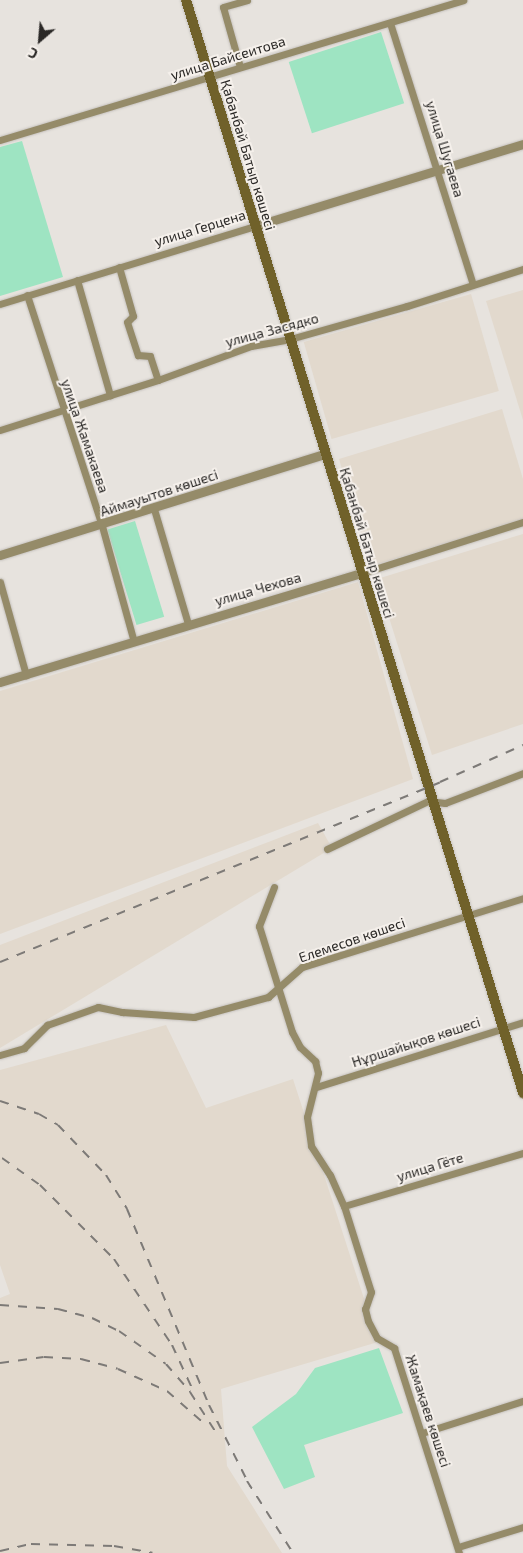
<!DOCTYPE html>
<meta charset="utf-8">
<style>
body{margin:0}
#map{position:relative;width:523px;height:1553px;overflow:hidden;background:#e7e3de;font-family:"Exo 2",sans-serif}
div>[style]{position:absolute}
.built>*{inset:0;background:#e2d9cd;transform-origin:0 0}
.green>*{inset:0;background:#9ee4c2;transform-origin:0 0}
.roads{filter:drop-shadow(0 0 1px #c5c1bd) drop-shadow(0 0 1px #c5c1bd)}
.minor>*{height:7px;margin:-3.5px;padding:0 3.5px;transform-origin:3.5px;border-radius:3.5px;background:#958b69}
.tertiary>*{height:9px;margin:-4.5px;padding:0 4.5px;transform-origin:4.5px;border-radius:4.5px;background:#958b69}
.secondary>*{height:10px;margin:-5px;padding:0 5px;transform-origin:5px;border-radius:5px;background:#70612a}
.rail>*{height:2px;margin-top:-1px;transform-origin:0;background:repeating-linear-gradient(90deg,#7d7a77 0 9px,transparent 0 18px)}
span{translate:-50% -50%;white-space:nowrap;text-align:center;line-height:1.15;-webkit-text-stroke:4px #f5f0eb;paint-order:stroke}
.street-label{font-size:14px;color:#2a2826}
.north{position:absolute;left:15px;top:15px;width:50px;height:50px;-webkit-text-stroke:4px #f5f0eb;paint-order:stroke;rotate:207deg;font-size:14px;font-weight:700;line-height:20px;text-align:center;color:#2a2826}
.north::after{content:'';display:block;margin:auto;width:18px;height:22px;background:#2a2826;clip-path:polygon(50% 0,100% 100%,50% 72%,0 100%)}
</style>
<div id="map">
<div class="built">
<i style="clip-path:polygon(523px 290px,523px 420px,486px 301px)"></i>
<i style="left:471px;top:294px;width:101px;height:174px;rotate:74deg"></i>
<i style="clip-path:polygon(502px 409px,523px 479px,523px 520px,371px 566px,339px 459px)"></i>
<i style="clip-path:polygon(523px 534px,523px 724px,432px 755px,377px 579px)"></i>
<i style="clip-path:polygon(358px 582px,413px 779px,0 934px,0 691px)"></i>
<i style="clip-path:polygon(318px 823px,332px 848px,0 1048px,0 945px)"></i>
<i style="clip-path:polygon(166px 1025px,206px 1108px,293px 1079px,378px 1342px,221px 1389px,227px 1466px,282px 1553px,0 1553px,0 1298px,10px 1294px,0 1265px,0 1070px)"></i>
</div>
<div class="green">
<i style="left:381px;top:32px;width:75px;height:97px;rotate:72deg"></i>
<i style="clip-path:polygon(22px 141px,63px 277px,0 296px,0 147px)"></i>
<i style="left:135px;top:521px;width:100px;height:29px;rotate:73deg"></i>
<i style="clip-path:polygon(379px 1348px,403px 1413px,304px 1445px,315px 1477px,284px 1489px,252px 1427px,296px 1394px,315px 1368px)"></i>
</div>
<div class="roads">
<div class="minor">
<i style="left:390px;top:23px;width:274px;rotate:72.4deg"></i>
<i style="left:240px;top:67px;width:62px;rotate:-105.8deg"></i>
<i style="left:223px;top:7px;width:25px;rotate:-16deg"></i>
<i style="left:0;top:140px;width:484px;rotate:-16.8deg"></i>
<i style="left:119px;top:267px;width:51px;rotate:74.1deg"></i>
<i style="left:133px;top:316px;width:8px;rotate:135deg"></i>
<i style="left:127px;top:322px;width:35px;rotate:72deg"></i>
<i style="left:138px;top:355px;width:12px;rotate:5deg"></i>
<i style="left:150px;top:356px;width:25px;rotate:72deg"></i>
<i style="left:77px;top:280px;width:120px;rotate:74deg"></i>
<i style="left:27px;top:295px;width:243px;rotate:72deg"></i>
<i style="left:102px;top:526px;width:120px;rotate:74.6deg"></i>
<i style="left:0;top:304px;width:267px;rotate:-17deg"></i>
<i style="left:0;top:430px;width:166px;rotate:-17.6deg"></i>
<i style="left:158px;top:380px;width:99px;rotate:-20.1deg"></i>
<i style="left:251px;top:346px;width:40px;rotate:-10deg"></i>
<i style="left:290px;top:339px;width:122px;rotate:-15.8deg"></i>
<i style="left:407px;top:306px;width:122px;rotate:-17.7deg"></i>
<i style="left:154px;top:509px;width:120px;rotate:73.5deg"></i>
<i style="left:362px;top:573px;width:169px;rotate:-17.6deg"></i>
<i style="left:0;top:582px;width:97px;rotate:74.4deg"></i>
<i style="left:327px;top:849px;width:112px;rotate:-25.4deg"></i>
<i style="left:428px;top:801px;width:17px;rotate:7deg"></i>
<i style="left:445px;top:803px;width:84px;rotate:-21deg"></i>
<i style="left:274px;top:887px;width:42px;rotate:111deg"></i>
<i style="left:259px;top:926px;width:111px;rotate:72.7deg"></i>
<i style="left:292px;top:1032px;width:17px;rotate:62deg"></i>
<i style="left:300px;top:1047px;width:21px;rotate:43deg"></i>
<i style="left:315px;top:1061px;width:12px;rotate:76deg"></i>
<i style="left:318px;top:1073px;width:45px;rotate:104deg"></i>
<i style="left:307px;top:1117px;width:29px;rotate:82deg"></i>
<i style="left:311px;top:1146px;width:35px;rotate:57deg"></i>
<i style="left:330px;top:1175px;width:34px;rotate:66deg"></i>
<i style="left:344px;top:1206px;width:90px;rotate:72.6deg"></i>
<i style="left:371px;top:1292px;width:18px;rotate:109deg"></i>
<i style="left:365px;top:1309px;width:12px;rotate:76deg"></i>
<i style="left:368px;top:1321px;width:19px;rotate:62deg"></i>
<i style="left:377px;top:1338px;width:20px;rotate:30deg"></i>
<i style="left:394px;top:1348px;width:215px;rotate:72.4deg"></i>
<i style="left:0;top:1055px;width:25px;rotate:-16deg"></i>
<i style="left:24px;top:1048px;width:33px;rotate:-45deg"></i>
<i style="left:47px;top:1025px;width:54px;rotate:-19.4deg"></i>
<i style="left:98px;top:1007px;width:25px;rotate:12deg"></i>
<i style="left:122px;top:1012px;width:72px;rotate:4deg"></i>
<i style="left:194px;top:1017px;width:77px;rotate:-15.1deg"></i>
<i style="left:268px;top:997px;width:45px;rotate:-41.4deg"></i>
<i style="left:302px;top:967px;width:232px;rotate:-17.3deg"></i>
<i style="left:316px;top:1087px;width:217px;rotate:-17.4deg"></i>
<i style="left:344px;top:1206px;width:187px;rotate:-16.5deg"></i>
<i style="left:422px;top:1433px;width:106px;rotate:-17.6deg"></i>
<i style="left:458px;top:1547px;width:68px;rotate:-17.1deg"></i>
</div>
<div class="tertiary">
<i style="left:255px;top:226px;width:280px;rotate:-17deg"></i>
<i style="left:0;top:555px;width:340px;rotate:-17.3deg"></i>
<i style="left:0;top:682px;width:378px;rotate:-16.8deg"></i>
</div>
<div class="secondary">
<i style="left:186px;top:0;width:1144px;rotate:72.86deg"></i>
</div>
</div>
<div class="rail">
<i style="left:0;top:962px;width:475px;rotate:-22.2deg"></i>
<i style="left:440px;top:782px;width:91px;rotate:-24deg"></i>
<i style="left:0;top:1101px;width:41px;rotate:18.4deg"></i>
<i style="left:39px;top:1114px;width:22px;rotate:30deg"></i>
<i style="left:58px;top:1125px;width:69px;rotate:46.2deg"></i>
<i style="left:106px;top:1175px;width:40px;rotate:58deg"></i>
<i style="left:127px;top:1209px;width:212px;rotate:67.3deg"></i>
<i style="left:209px;top:1405px;width:91px;rotate:63.2deg"></i>
<i style="left:2px;top:1158px;width:47px;rotate:35.4deg"></i>
<i style="left:40px;top:1185px;width:105px;rotate:45deg"></i>
<i style="left:114px;top:1259px;width:104px;rotate:56deg"></i>
<i style="left:172px;top:1345px;width:47px;rotate:65.1deg"></i>
<i style="left:0;top:1305px;width:58px;rotate:3.9deg"></i>
<i style="left:58px;top:1309px;width:35px;rotate:15deg"></i>
<i style="left:92px;top:1318px;width:30px;rotate:26deg"></i>
<i style="left:119px;top:1331px;width:57px;rotate:35.1deg"></i>
<i style="left:166px;top:1364px;width:37px;rotate:49deg"></i>
<i style="left:190px;top:1392px;width:46px;rotate:57.3deg"></i>
<i style="left:0;top:1363px;width:44px;rotate:-7.8deg"></i>
<i style="left:44px;top:1357px;width:37px;rotate:3deg"></i>
<i style="left:81px;top:1359px;width:38px;rotate:15deg"></i>
<i style="left:118px;top:1369px;width:54px;rotate:24.2deg"></i>
<i style="left:167px;top:1391px;width:52px;rotate:41.1deg"></i>
<i style="left:247px;top:1481px;width:85px;rotate:57.4deg"></i>
<i style="left:0;top:1551px;width:32px;rotate:-13deg"></i>
<i style="left:31px;top:1544px;width:83px;rotate:1.4deg"></i>
<i style="left:114px;top:1546px;width:39px;rotate:10deg"></i>
</div>
<div class="street-label">
<span style="left:228px;top:58px;rotate:-17deg">улица Байсеитова</span>
<span style="left:445px;top:149px;rotate:73deg">улица Шугаева</span>
<span style="left:248px;top:155px;rotate:73deg">Қабанбай Батыр көшесі</span>
<span style="left:200px;top:228px;rotate:-17deg">улица Герцена</span>
<span style="left:272px;top:330px;rotate:-15deg">улица Засядко</span>
<span style="left:85px;top:436px;rotate:71deg">улица Жамакаева</span>
<span style="left:159px;top:493px;rotate:-18deg">Аймауытов көшесі</span>
<span style="left:367px;top:543px;rotate:73deg">Қабанбай Батыр көшесі</span>
<span style="left:258px;top:589px;rotate:-16deg">улица Чехова</span>
<span style="left:352px;top:940px;rotate:-19deg">Елемесов көшесі</span>
<span style="left:416px;top:1042px;rotate:-18deg">Нұршайықов көшесі</span>
<span style="left:430px;top:1167px;rotate:-17deg">улица Гёте</span>
<span style="left:428px;top:1411px;rotate:72deg">Жамақаев көшесі</span>
</div>
<div class="north">С</div>
</div>
